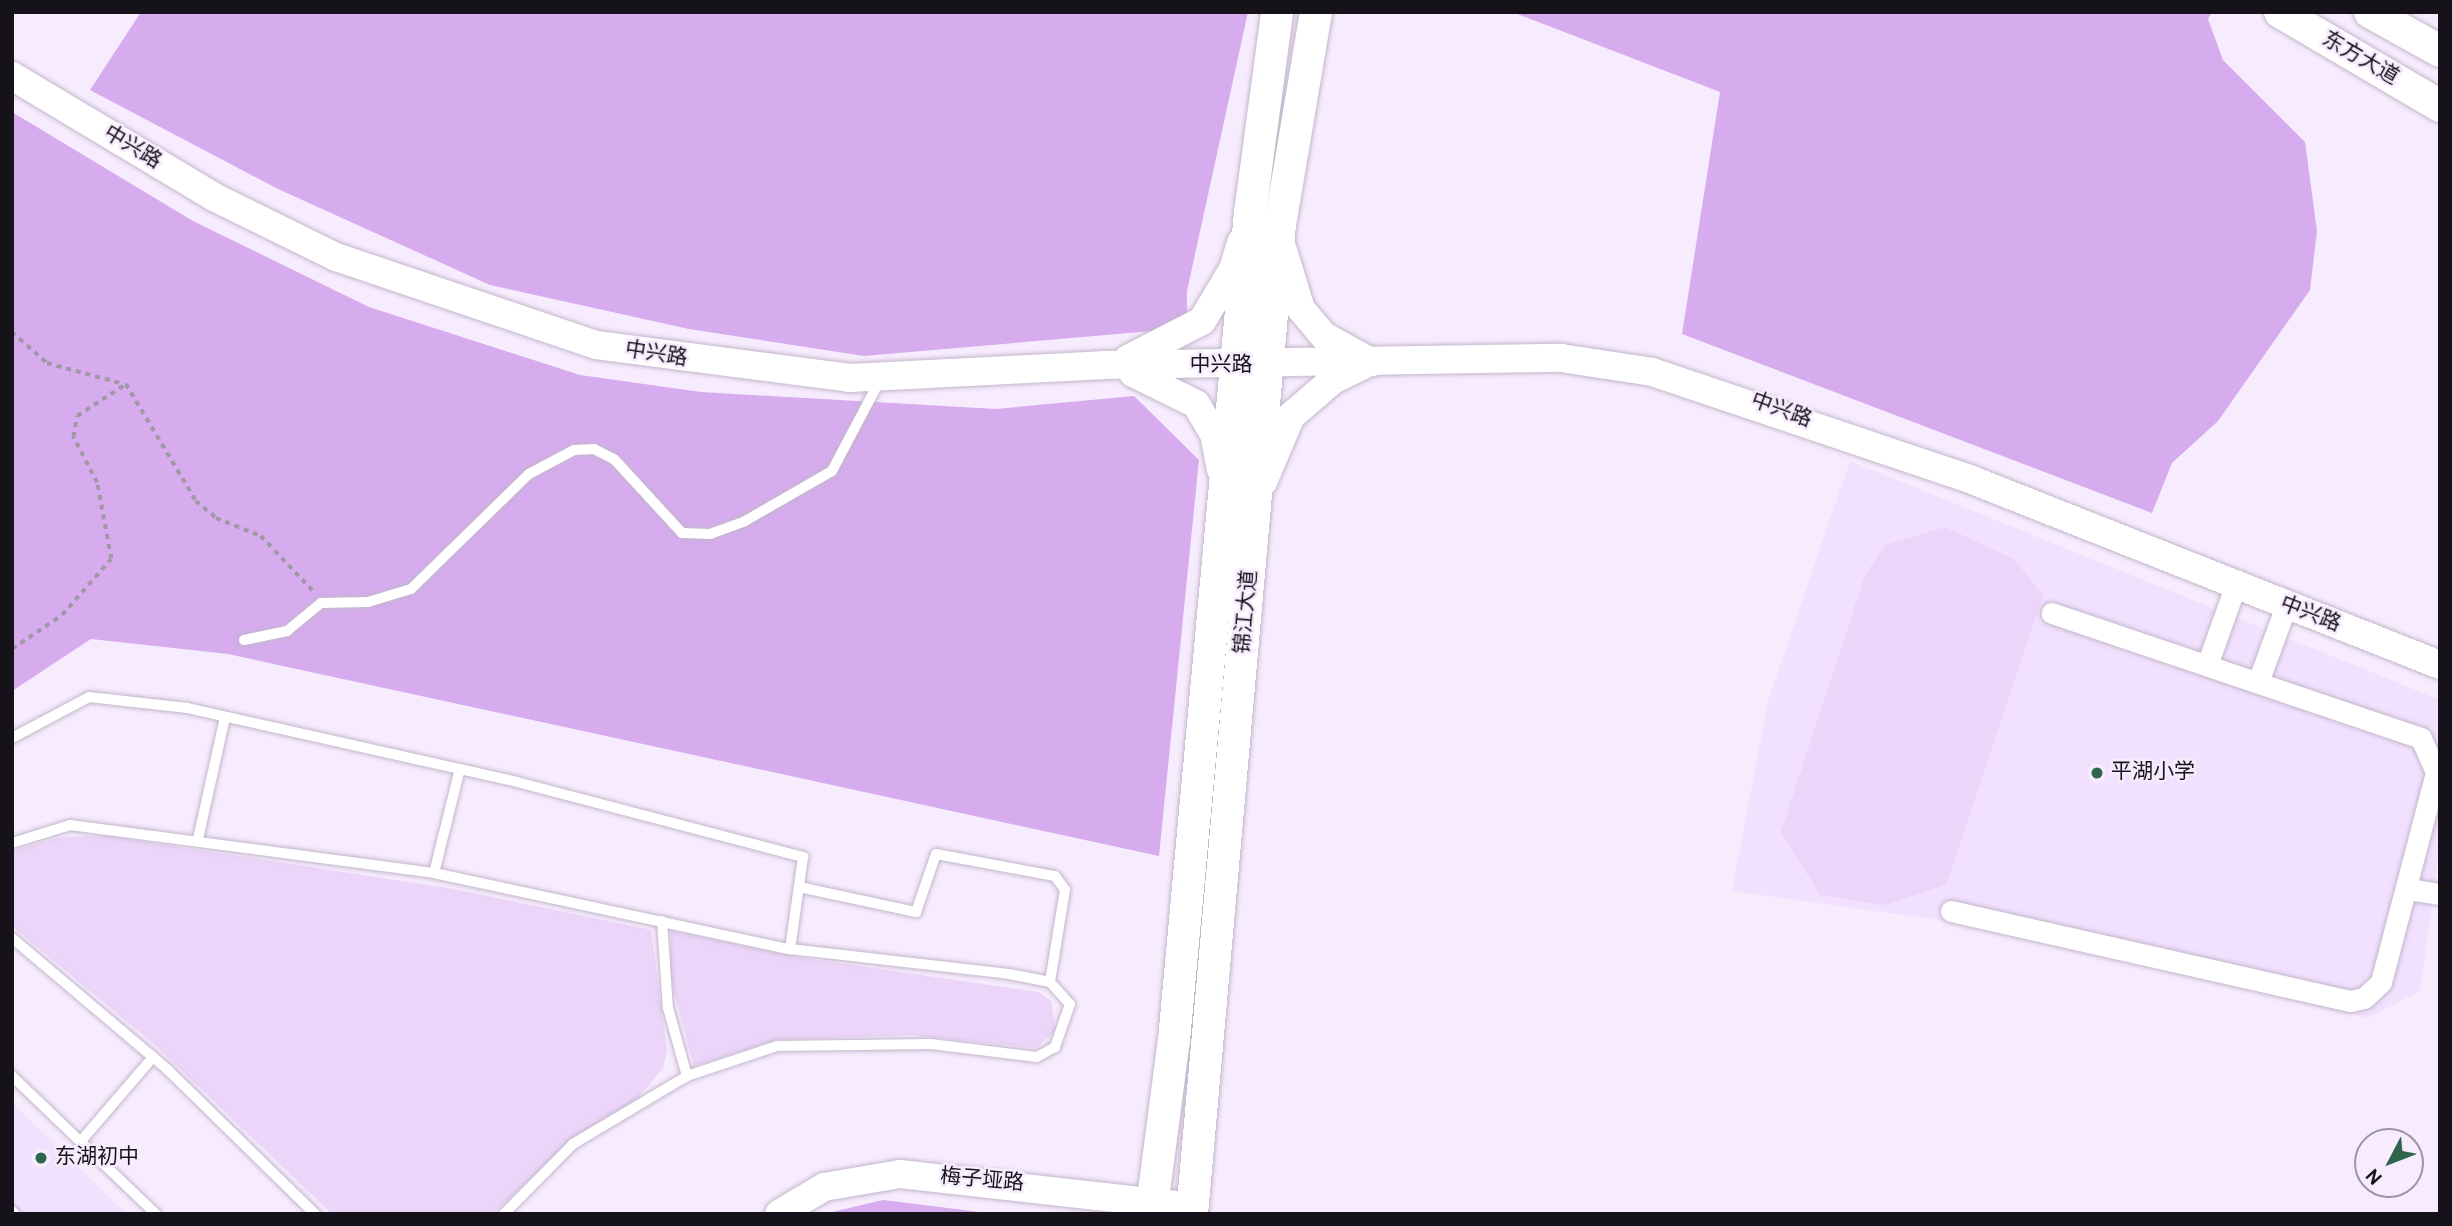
<!DOCTYPE html>
<meta charset="utf-8">
<style>
body{margin:0}
#map{position:relative;width:2452px;height:1226px;overflow:hidden;background:#f7ecfe;font-family:Overpass,"Noto Sans SC",sans-serif}
div>[style]{position:absolute}
.built>*{inset:0;background:#f2e1fe}
.green>*{inset:0;background:#ebd5f9}
.forest>*{inset:0;background:#d6acef}
.path>*{height:3.5px;margin-top:-1.75px;transform-origin:0;background:repeating-linear-gradient(90deg,#a098a5 0 5px,transparent 0 10px)}
.roads{filter:drop-shadow(0 0 2px #c3b6cb) drop-shadow(0 0 2px #c3b6cb)}
.lane>*{height:10px;margin:-5px;padding:0 5px;transform-origin:5px;border-radius:5px;background:#fff}
.street>*{height:21px;margin:-10.5px;padding:0 10.5px;transform-origin:10.5px;border-radius:10.5px;background:#fff}
.secondary>*{height:28px;margin:-14px;padding:0 14px;transform-origin:14px;border-radius:14px;background:#fff}
.primary>*{height:32px;margin:-16px;padding:0 16px;transform-origin:16px;border-radius:16px;background:#fff}
.dots>*{width:19px;height:19px;translate:-50% -50%;box-sizing:border-box;border:4px solid #f7ecfe;border-radius:50%}
span{translate:-50% -50%;white-space:nowrap;text-align:center;line-height:1.15;-webkit-text-stroke:5px #f7ecfe;paint-order:stroke}
.street-label{font-size:21px;color:#161219}
.poi-label{font-size:21px;color:#161219}
.left{translate:0 -50%;text-align:left}
.frame{position:absolute;inset:0;border:14px solid #161219;pointer-events:none}
.north{position:absolute;left:2354px;top:1128px;width:70px;height:70px;box-sizing:border-box;background:#f7ecfe;border:2px solid #9d95a2;border-radius:50%;rotate:228deg;font-size:19px;font-weight:700;line-height:28px;text-align:center;color:#161219}
.north::after{content:'';display:block;margin:auto;width:24px;height:32px;background:#2e654c;clip-path:polygon(50% 0,100% 100%,50% 72%,0 100%)}
</style>
<div id="map">
<div class="built">
<i style="clip-path:polygon(1850px 461px,2440px 700px,2440px 845px,2420px 991px,2368px 1018px,1982px 926px,1732px 891px,1768px 701px)"></i>
<i style="clip-path:polygon(12px 1102px,127px 1214px,12px 1214px)"></i>
</div>
<div class="green">
<i style="clip-path:polygon(1945px 527px,2014px 559px,2043px 595px,1946px 885px,1884px 905px,1820px 895px,1781px 832px,1865px 575px,1885px 545px)"></i>
<i style="clip-path:polygon(108px 836px,454px 889px,651px 930px,667px 1050px,663px 1068px,635px 1101px,562px 1149px,493px 1214px,332px 1214px,155px 1045px,12px 926px,12px 851px,61px 837px)"></i>
<i style="clip-path:polygon(671px 931px,797px 957px,1039px 992px,1051px 1001px,1056px 1030px,1036px 1048px,911px 1035px,776px 1040px,694px 1066px,670px 977px)"></i>
</div>
<div class="forest">
<i style="clip-path:polygon(141px 12px,1248px 12px,1187px 291px,1187px 328px,864px 356px,689px 329px,490px 285px,278px 189px,90px 90px)"></i>
<i style="clip-path:polygon(1512px 12px,2212px 12px,2208px 19px,2223px 60px,2305px 142px,2317px 231px,2310px 290px,2218px 421px,2172px 463px,2152px 513px,1682px 334px,1720px 92px)"></i>
<i style="clip-path:polygon(12px 112px,193px 221px,369px 307px,580px 375px,701px 392px,996px 409px,1134px 396px,1199px 460px,1159px 856px,228px 654px,91px 639px,12px 691px)"></i>
<i style="clip-path:polygon(883px 1200px,972px 1211px,991px 1214px,824px 1214px)"></i>
</div>
<div class="path">
<i style="left:12px;top:332px;width:47px;rotate:41.5deg"></i>
<i style="left:47px;top:363px;width:80px;rotate:15.3deg"></i>
<i style="left:126px;top:384px;width:136px;rotate:59.1deg"></i>
<i style="left:196px;top:501px;width:26px;rotate:40deg"></i>
<i style="left:216px;top:518px;width:48px;rotate:21.8deg"></i>
<i style="left:261px;top:536px;width:77px;rotate:46.6deg"></i>
<i style="left:12px;top:649px;width:60px;rotate:-34.2deg"></i>
<i style="left:62px;top:615px;width:74px;rotate:-48.8deg"></i>
<i style="left:111px;top:559px;width:77px;rotate:-100.4deg"></i>
<i style="left:97px;top:483px;width:52px;rotate:-117.6deg"></i>
<i style="left:73px;top:437px;width:21px;rotate:-79deg"></i>
<i style="left:77px;top:416px;width:59px;rotate:-33.1deg"></i>
</div>
<div class="roads">
<div class="lane">
<i style="left:244px;top:640px;width:44px;rotate:-11.8deg"></i>
<i style="left:287px;top:631px;width:44px;rotate:-39.5deg"></i>
<i style="left:321px;top:603px;width:47px;rotate:-1.2deg"></i>
<i style="left:368px;top:602px;width:45px;rotate:-16.8deg"></i>
<i style="left:411px;top:589px;width:165px;rotate:-44.3deg"></i>
<i style="left:529px;top:474px;width:51px;rotate:-28.1deg"></i>
<i style="left:574px;top:450px;width:20px;rotate:-3deg"></i>
<i style="left:594px;top:449px;width:22px;rotate:27deg"></i>
<i style="left:614px;top:459px;width:100px;rotate:47.4deg"></i>
<i style="left:682px;top:533px;width:28px;rotate:2deg"></i>
<i style="left:710px;top:534px;width:37px;rotate:-20deg"></i>
<i style="left:745px;top:521px;width:100px;rotate:-29.9deg"></i>
<i style="left:832px;top:471px;width:103px;rotate:-62.2deg"></i>
<i style="left:12px;top:738px;width:87px;rotate:-28deg"></i>
<i style="left:89px;top:697px;width:99px;rotate:6.4deg"></i>
<i style="left:187px;top:708px;width:338px;rotate:12.6deg"></i>
<i style="left:517px;top:782px;width:296px;rotate:14.7deg"></i>
<i style="left:803px;top:857px;width:93px;rotate:98deg"></i>
<i style="left:198px;top:839px;width:125px;rotate:-77.5deg"></i>
<i style="left:12px;top:843px;width:61px;rotate:-17.2deg"></i>
<i style="left:70px;top:825px;width:367px;rotate:7.5deg"></i>
<i style="left:434px;top:873px;width:364px;rotate:12.1deg"></i>
<i style="left:790px;top:949px;width:220px;rotate:6.5deg"></i>
<i style="left:1009px;top:974px;width:42px;rotate:11deg"></i>
<i style="left:1050px;top:982px;width:30px;rotate:48deg"></i>
<i style="left:1070px;top:1004px;width:46px;rotate:109.2deg"></i>
<i style="left:1055px;top:1047px;width:21px;rotate:151deg"></i>
<i style="left:1037px;top:1057px;width:107px;rotate:-173deg"></i>
<i style="left:931px;top:1044px;width:154px;rotate:179.3deg"></i>
<i style="left:777px;top:1046px;width:95px;rotate:161.6deg"></i>
<i style="left:687px;top:1076px;width:133px;rotate:149.2deg"></i>
<i style="left:573px;top:1144px;width:98px;rotate:134.6deg"></i>
<i style="left:434px;top:873px;width:107px;rotate:-76deg"></i>
<i style="left:799px;top:887px;width:120px;rotate:12.1deg"></i>
<i style="left:916px;top:912px;width:61px;rotate:-71deg"></i>
<i style="left:936px;top:854px;width:121px;rotate:10.5deg"></i>
<i style="left:1055px;top:876px;width:17px;rotate:54deg"></i>
<i style="left:1065px;top:890px;width:93px;rotate:99.3deg"></i>
<i style="left:662px;top:921px;width:87px;rotate:86.1deg"></i>
<i style="left:668px;top:1008px;width:71px;rotate:74.4deg"></i>
<i style="left:12px;top:938px;width:204px;rotate:40.2deg"></i>
<i style="left:168px;top:1070px;width:206px;rotate:44.4deg"></i>
<i style="left:12px;top:1076px;width:199px;rotate:43.8deg"></i>
<i style="left:81px;top:1141px;width:111px;rotate:-49.4deg"></i>
<i style="left:12px;top:1211px;width:4px;rotate:45deg"></i>
</div>
<div class="street">
<i style="left:2207px;top:665px;width:83px;rotate:-70.3deg"></i>
<i style="left:2258px;top:682px;width:81px;rotate:-69.8deg"></i>
<i style="left:2408px;top:889px;width:32px;rotate:9deg"></i>
<i style="left:1951px;top:911px;width:409px;rotate:12.7deg"></i>
<i style="left:2350px;top:1001px;width:14px;rotate:-12deg"></i>
<i style="left:2364px;top:998px;width:23px;rotate:-43deg"></i>
<i style="left:2381px;top:982px;width:217px;rotate:-75.3deg"></i>
<i style="left:2436px;top:772px;width:37px;rotate:-114deg"></i>
<i style="left:2421px;top:738px;width:390px;rotate:-161.3deg"></i>
</div>
<div class="secondary">
<i style="left:12px;top:76px;width:235px;rotate:30.9deg"></i>
<i style="left:214px;top:197px;width:136px;rotate:26.2deg"></i>
<i style="left:336px;top:257px;width:274px;rotate:18.7deg"></i>
<i style="left:596px;top:345px;width:256px;rotate:7.4deg"></i>
<i style="left:850px;top:378px;width:253px;rotate:-2.9deg"></i>
<i style="left:1103px;top:365px;width:458px;rotate:-0.9deg"></i>
<i style="left:1561px;top:358px;width:92px;rotate:8.7deg"></i>
<i style="left:1652px;top:372px;width:338px;rotate:18.6deg"></i>
<i style="left:1972px;top:480px;width:503px;rotate:21.57deg"></i>
<i style="left:1282px;top:247px;width:65px;rotate:73deg"></i>
<i style="left:1301px;top:309px;width:35px;rotate:50deg"></i>
<i style="left:1324px;top:336px;width:54px;rotate:29deg"></i>
<i style="left:1128px;top:359px;width:83px;rotate:-27.2deg"></i>
<i style="left:1202px;top:321px;width:61px;rotate:-59.2deg"></i>
<i style="left:1233px;top:269px;width:28px;rotate:-73deg"></i>
<i style="left:1133px;top:373px;width:70px;rotate:26.2deg"></i>
<i style="left:1196px;top:404px;width:35px;rotate:59deg"></i>
<i style="left:1214px;top:434px;width:36px;rotate:79deg"></i>
<i style="left:1263px;top:482px;width:72px;rotate:-67deg"></i>
<i style="left:1291px;top:416px;width:55px;rotate:-40.6deg"></i>
<i style="left:1333px;top:380px;width:32px;rotate:-26deg"></i>
<i style="left:779px;top:1214px;width:52px;rotate:-31deg"></i>
<i style="left:824px;top:1187px;width:77px;rotate:-9.7deg"></i>
<i style="left:900px;top:1174px;width:295px;rotate:6.4deg"></i>
</div>
<div class="primary">
<i style="left:2280px;top:12px;width:186px;rotate:30.4deg"></i>
<i style="left:2370px;top:12px;width:80px;rotate:29.1deg"></i>
<i style="left:1151px;top:1214px;width:176px;rotate:-82.5deg"></i>
<i style="left:1174px;top:1040px;width:830px;rotate:-84.75deg"></i>
<i style="left:1250px;top:213px;width:203px;rotate:-82.3deg"></i>
<i style="left:1192px;top:1214px;width:993px;rotate:-84.92deg"></i>
<i style="left:1280px;top:225px;width:216px;rotate:-80.4deg"></i>
</div>
</div>
<div class="dots">
<i style="left:2097px;top:773px;background:#2e654c"></i>
<i style="left:41px;top:1158px;background:#2e654c"></i>
</div>
<div class="street-label">
<span style="left:2360px;top:59px;rotate:30deg">东方大道</span>
<span style="left:132px;top:148px;rotate:31deg">中兴路</span>
<span style="left:656px;top:355px;rotate:9deg">中兴路</span>
<span style="left:1221px;top:366px">中兴路</span>
<span style="left:1781px;top:411px;rotate:20deg">中兴路</span>
<span style="left:1247px;top:612px;rotate:-85deg">锦江大道</span>
<span style="left:2310px;top:615px;rotate:21deg">中兴路</span>
<span style="left:982px;top:1181px;rotate:5deg">梅子垭路</span>
</div>
<div class="poi-label">
<span class="left" style="left:2111px;top:773px">平湖小学</span>
<span class="left" style="left:55px;top:1158px">东湖初中</span>
</div>
<div class="frame"></div>
<div class="north">N</div>
</div>
